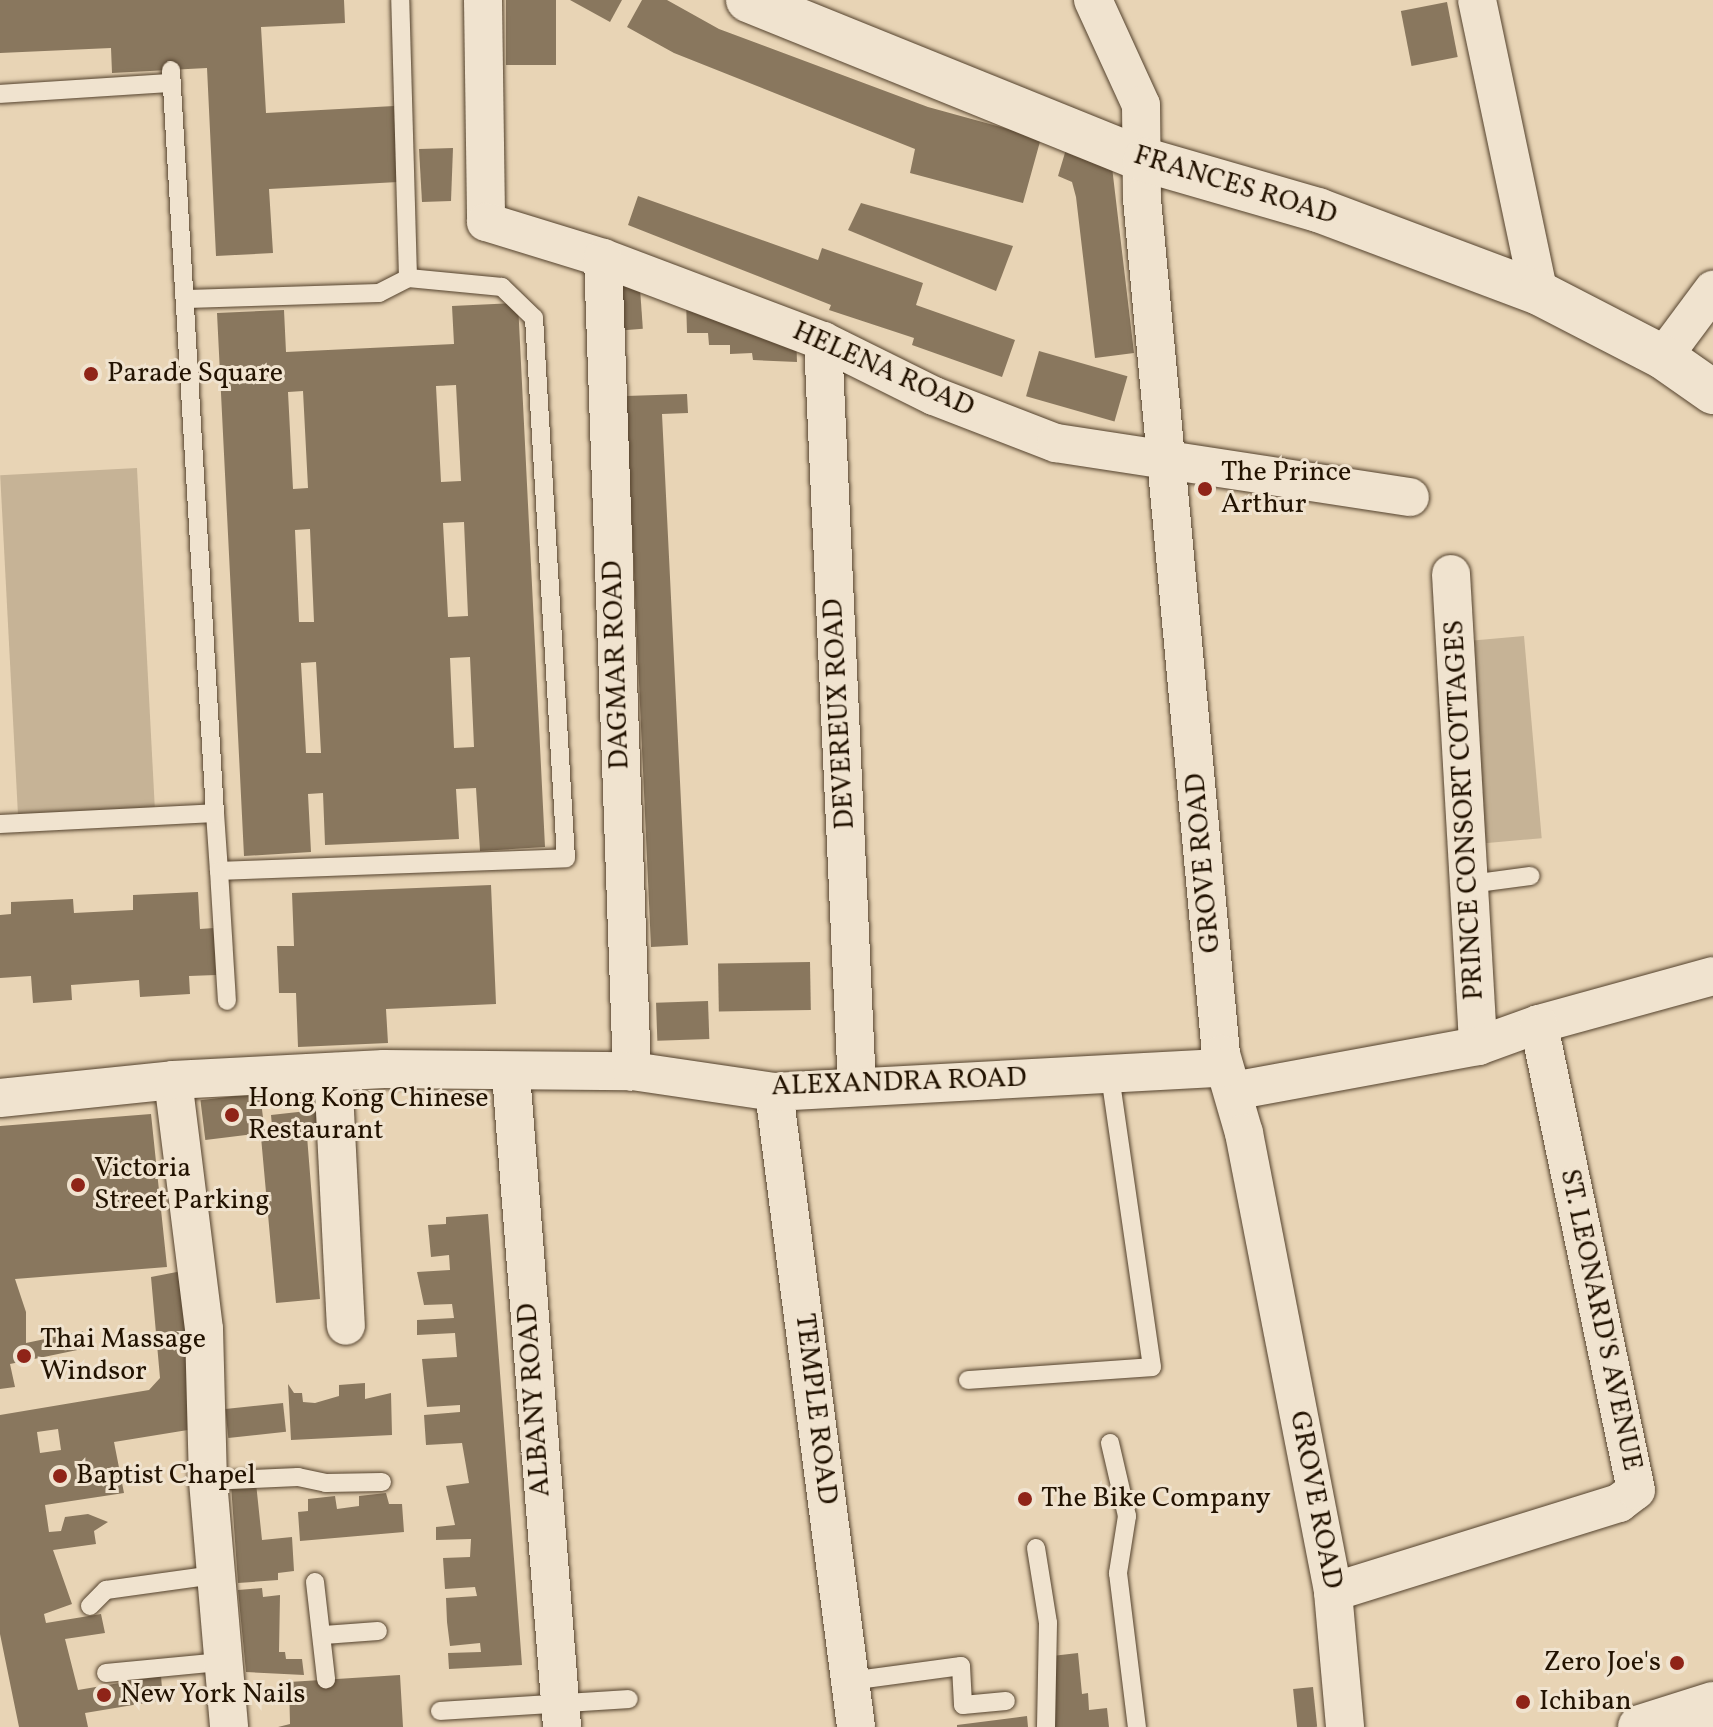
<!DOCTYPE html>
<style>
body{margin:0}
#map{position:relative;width:1713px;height:1727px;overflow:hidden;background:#e8d4b5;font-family:Vollkorn,serif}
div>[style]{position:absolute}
.green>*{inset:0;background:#c6b396;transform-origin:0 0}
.building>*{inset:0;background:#89775e;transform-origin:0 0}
.roads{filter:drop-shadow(0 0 2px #54422d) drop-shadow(0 0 2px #54422d)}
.service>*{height:18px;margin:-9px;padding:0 9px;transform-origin:9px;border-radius:9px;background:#f0e3cf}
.minor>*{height:38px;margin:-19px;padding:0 19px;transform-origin:19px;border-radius:19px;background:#f0e3cf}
.tertiary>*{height:44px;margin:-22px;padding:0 22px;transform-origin:22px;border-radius:22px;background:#f0e3cf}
.secondary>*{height:44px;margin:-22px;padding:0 22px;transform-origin:22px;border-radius:22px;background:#f0e3cf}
.dots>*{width:22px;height:22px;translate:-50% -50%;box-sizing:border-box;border:4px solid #f0e3cf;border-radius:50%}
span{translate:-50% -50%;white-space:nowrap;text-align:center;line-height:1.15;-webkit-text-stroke:6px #f0e3cf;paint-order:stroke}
.street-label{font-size:28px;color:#221200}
.poi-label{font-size:28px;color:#221200}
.left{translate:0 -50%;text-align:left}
.right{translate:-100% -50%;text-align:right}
</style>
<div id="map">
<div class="green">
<i style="left:137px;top:468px;width:341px;height:137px;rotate:87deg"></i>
<i style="left:1524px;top:636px;width:203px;height:71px;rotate:85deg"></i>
</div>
<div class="building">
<i style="clip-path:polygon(0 0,344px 0,345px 23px,261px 27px,266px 113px,394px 106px,398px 182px,269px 189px,273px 253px,216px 256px,207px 68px,112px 73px,111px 48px,0 53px)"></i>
<i style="left:506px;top:0;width:50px;height:65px"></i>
<i style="clip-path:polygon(570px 0,622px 0,610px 22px)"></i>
<i style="clip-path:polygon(642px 0,667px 0,719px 29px,928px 107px,1041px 138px,1023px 203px,910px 173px,915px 149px,674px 53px,627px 27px)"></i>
<i style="left:1447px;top:2px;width:56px;height:47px;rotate:79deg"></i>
<i style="clip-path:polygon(1067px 146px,1112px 167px,1134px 353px,1095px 358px,1076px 197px,1072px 182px,1058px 176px)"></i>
<i style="clip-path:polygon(453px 148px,451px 201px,422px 202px,419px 149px)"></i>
<i style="clip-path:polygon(638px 196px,818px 260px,822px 248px,923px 283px,916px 305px,1015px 340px,1002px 377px,912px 345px,914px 338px,829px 310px,831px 305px,628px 225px)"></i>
<i style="clip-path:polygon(861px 203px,1013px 246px,996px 291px,848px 230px)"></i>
<i style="left:639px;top:274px;width:55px;height:22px;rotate:86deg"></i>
<i style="clip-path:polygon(686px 299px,796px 331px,797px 362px,753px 360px,752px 353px,730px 354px,730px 345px,709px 345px,708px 333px,687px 333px)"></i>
<i style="clip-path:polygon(evenodd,518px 303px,545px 847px,480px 851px,476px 788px,456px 789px,459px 839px,325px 845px,323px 793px,308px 794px,311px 852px,244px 856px,217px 313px,284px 310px,286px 352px,454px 344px,452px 306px,518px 303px,456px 385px,461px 481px,441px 482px,436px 386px,456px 385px,518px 303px,303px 391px,308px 488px,293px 489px,288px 392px,303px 391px,518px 303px,464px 522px,468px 616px,448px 617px,443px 523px,464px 522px,518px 303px,310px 529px,314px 622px,299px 622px,295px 530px,310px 529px,518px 303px,470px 657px,474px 747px,454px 748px,450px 658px,470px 657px,518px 303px,316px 662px,321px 753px,306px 753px,301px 663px,316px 662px)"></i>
<i style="left:1039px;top:351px;width:92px;height:47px;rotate:16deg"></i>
<i style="clip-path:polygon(687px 394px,688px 413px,662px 414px,688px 945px,651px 947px,626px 396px)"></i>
<i style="clip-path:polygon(491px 885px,496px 1004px,386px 1009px,388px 1043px,298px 1047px,296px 993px,279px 993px,277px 946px,294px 946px,292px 893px)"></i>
<i style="clip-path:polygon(198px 892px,200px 929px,214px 928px,216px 975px,189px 976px,190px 994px,140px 997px,139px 980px,71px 985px,72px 1000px,33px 1003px,31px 976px,0 978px,0 915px,11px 914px,11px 902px,73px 899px,74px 913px,133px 910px,133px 895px)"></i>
<i style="left:810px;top:962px;width:48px;height:92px;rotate:89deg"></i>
<i style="left:708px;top:1001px;width:38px;height:52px;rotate:88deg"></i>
<i style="left:260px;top:1093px;width:40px;height:60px;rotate:83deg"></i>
<i style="clip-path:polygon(316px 1110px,320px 1136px,307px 1136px,320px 1299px,276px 1303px,261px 1137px,273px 1137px,271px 1115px)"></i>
<i style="clip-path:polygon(151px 1114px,167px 1267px,15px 1279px,26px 1312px,26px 1343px,83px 1331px,87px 1348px,10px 1364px,15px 1387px,0 1389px,0 1126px)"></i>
<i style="clip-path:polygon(488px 1214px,522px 1665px,449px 1669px,448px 1653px,481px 1652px,480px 1643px,450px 1646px,447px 1622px,446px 1598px,477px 1596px,475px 1587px,445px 1589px,443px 1558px,470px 1557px,471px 1539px,436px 1540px,436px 1527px,455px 1525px,446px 1486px,469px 1483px,462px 1443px,426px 1445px,424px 1415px,460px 1412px,460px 1405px,427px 1407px,422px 1359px,457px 1357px,455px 1333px,417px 1335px,417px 1320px,454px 1318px,452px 1304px,424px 1305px,417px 1272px,450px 1270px,449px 1255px,431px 1257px,428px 1225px,446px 1224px,446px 1217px)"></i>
<i style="clip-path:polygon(evenodd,187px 1270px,200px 1428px,114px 1442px,124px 1493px,45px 1505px,49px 1532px,61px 1531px,65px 1517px,88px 1514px,108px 1522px,94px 1531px,96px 1544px,53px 1550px,72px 1604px,44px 1614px,46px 1623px,101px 1614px,105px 1633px,65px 1639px,78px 1690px,161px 1676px,163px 1700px,85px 1713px,88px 1727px,19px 1727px,0 1634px,0 1415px,149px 1390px,160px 1378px,151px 1277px,187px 1270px,58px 1429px,61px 1450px,40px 1453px,37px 1432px,58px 1429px)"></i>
<i style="clip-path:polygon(365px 1383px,365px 1399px,391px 1393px,392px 1435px,291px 1440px,288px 1384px,294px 1393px,302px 1393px,303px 1402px,315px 1403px,339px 1396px,339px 1385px)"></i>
<i style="left:283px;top:1403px;width:29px;height:58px;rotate:84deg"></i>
<i style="clip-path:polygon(256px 1483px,262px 1540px,292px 1537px,294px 1571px,278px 1573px,278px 1580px,238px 1583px,231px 1485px)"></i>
<i style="clip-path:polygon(386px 1493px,389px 1504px,402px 1504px,404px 1532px,300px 1541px,298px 1512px,308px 1511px,308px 1499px,335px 1496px,337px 1509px,359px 1506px,359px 1496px)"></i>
<i style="clip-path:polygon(262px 1588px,263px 1597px,280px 1595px,279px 1652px,285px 1652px,286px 1659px,302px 1659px,304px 1675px,246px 1672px,238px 1590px)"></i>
<i style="clip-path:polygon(1078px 1653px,1082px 1694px,1088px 1693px,1089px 1710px,1107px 1708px,1109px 1727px,1054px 1727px,1052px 1656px)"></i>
<i style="clip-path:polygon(400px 1675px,403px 1727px,278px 1727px,290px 1724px,289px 1682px)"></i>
<i style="left:1313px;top:1687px;width:40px;height:20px;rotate:84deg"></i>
<i style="clip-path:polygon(1027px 1716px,1028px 1727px,957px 1727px,957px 1725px)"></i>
</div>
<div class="roads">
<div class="service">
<i style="left:0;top:94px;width:172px;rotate:-3.7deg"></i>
<i style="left:187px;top:299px;width:192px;rotate:-1.8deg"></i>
<i style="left:379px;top:293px;width:33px;rotate:-27deg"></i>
<i style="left:408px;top:278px;width:278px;rotate:-91.6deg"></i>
<i style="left:215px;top:813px;width:58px;rotate:86.1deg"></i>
<i style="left:219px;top:871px;width:347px;rotate:-2.1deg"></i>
<i style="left:566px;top:858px;width:541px;rotate:-93.39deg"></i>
<i style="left:534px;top:318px;width:45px;rotate:-135.9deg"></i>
<i style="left:502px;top:287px;width:94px;rotate:-174.5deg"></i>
<i style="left:0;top:824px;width:215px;rotate:-2.9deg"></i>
<i style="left:215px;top:813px;width:744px;rotate:-93.39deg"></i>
<i style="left:219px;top:871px;width:130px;rotate:86.5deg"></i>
<i style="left:1471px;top:884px;width:60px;rotate:-7.7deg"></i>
<i style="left:968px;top:1380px;width:184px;rotate:-4deg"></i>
<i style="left:1152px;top:1367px;width:296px;rotate:-98.2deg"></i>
<i style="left:1110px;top:1443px;width:75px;rotate:76.9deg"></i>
<i style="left:1127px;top:1516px;width:58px;rotate:99deg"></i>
<i style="left:1118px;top:1573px;width:155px;rotate:83deg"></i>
<i style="left:208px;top:1481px;width:90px;rotate:-2.5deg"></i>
<i style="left:298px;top:1477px;width:29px;rotate:12deg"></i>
<i style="left:326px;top:1483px;width:56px;rotate:-1deg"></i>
<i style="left:1036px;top:1548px;width:76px;rotate:80.9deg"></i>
<i style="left:1048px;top:1623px;width:104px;rotate:91.1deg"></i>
<i style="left:315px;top:1582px;width:98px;rotate:83.5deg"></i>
<i style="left:90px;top:1606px;width:23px;rotate:-45deg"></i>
<i style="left:106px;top:1590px;width:109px;rotate:-7.9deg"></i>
<i style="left:324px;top:1635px;width:54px;rotate:-4.2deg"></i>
<i style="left:106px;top:1673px;width:116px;rotate:-5.5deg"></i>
<i style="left:850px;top:1681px;width:112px;rotate:-7.7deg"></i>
<i style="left:961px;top:1666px;width:39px;rotate:87deg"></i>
<i style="left:963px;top:1705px;width:43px;rotate:-5.3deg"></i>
<i style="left:440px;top:1711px;width:189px;rotate:-3.6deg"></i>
</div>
<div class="minor">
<i style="left:483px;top:0;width:222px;rotate:89.2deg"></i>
<i style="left:486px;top:222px;width:122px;rotate:17.1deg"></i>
<i style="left:603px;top:258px;width:235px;rotate:20.7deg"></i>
<i style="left:823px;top:341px;width:124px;rotate:26.4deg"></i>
<i style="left:934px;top:396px;width:131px;rotate:21.1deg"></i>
<i style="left:1056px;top:443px;width:358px;rotate:8.7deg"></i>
<i style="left:1093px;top:0;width:115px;rotate:65.4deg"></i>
<i style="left:1141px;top:105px;width:94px;rotate:89.4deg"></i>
<i style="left:1142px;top:199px;width:859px;rotate:84.72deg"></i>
<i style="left:1221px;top:1054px;width:82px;rotate:73.8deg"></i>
<i style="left:1244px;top:1133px;width:468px;rotate:79deg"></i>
<i style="left:1333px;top:1592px;width:136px;rotate:84.9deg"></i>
<i style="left:1477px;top:0;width:299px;rotate:78.1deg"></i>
<i style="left:603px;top:258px;width:814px;rotate:87.96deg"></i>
<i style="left:823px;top:341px;width:747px;rotate:87.39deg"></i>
<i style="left:1663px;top:357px;width:84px;rotate:-53.3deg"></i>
<i style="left:1451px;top:574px;width:473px;rotate:86.7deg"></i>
<i style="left:333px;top:1072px;width:254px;rotate:87.1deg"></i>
<i style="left:511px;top:1074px;width:655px;rotate:85.53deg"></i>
<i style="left:173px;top:1080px;width:251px;rotate:82.9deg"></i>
<i style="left:204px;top:1329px;width:152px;rotate:88.5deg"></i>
<i style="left:208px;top:1481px;width:247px;rotate:85.1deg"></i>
<i style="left:1233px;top:1091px;width:249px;rotate:-10.4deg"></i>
<i style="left:1478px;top:1046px;width:65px;rotate:-19.8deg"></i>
<i style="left:1539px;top:1024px;width:180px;rotate:-15.4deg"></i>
<i style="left:774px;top:1092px;width:640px;rotate:82.64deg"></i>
<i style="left:0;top:1098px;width:174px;rotate:-5.9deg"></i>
<i style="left:173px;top:1080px;width:211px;rotate:-3deg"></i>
<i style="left:384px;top:1069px;width:248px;rotate:0.5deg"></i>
<i style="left:632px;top:1071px;width:144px;rotate:8.4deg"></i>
<i style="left:774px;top:1092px;width:451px;rotate:-3.1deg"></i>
<i style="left:1333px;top:1592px;width:300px;rotate:-17.3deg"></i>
<i style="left:1619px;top:1503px;width:21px;rotate:-37deg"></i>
<i style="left:1636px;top:1490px;width:476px;rotate:-101.8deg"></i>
</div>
<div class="tertiary">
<i style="left:1640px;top:1727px;width:77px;rotate:-17.5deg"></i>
</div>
<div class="secondary">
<i style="left:748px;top:0;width:428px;rotate:22deg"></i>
<i style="left:1145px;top:160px;width:180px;rotate:16.1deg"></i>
<i style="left:1318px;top:210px;width:236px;rotate:20.6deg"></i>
<i style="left:1539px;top:293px;width:140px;rotate:27.3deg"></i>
<i style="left:1663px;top:357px;width:61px;rotate:35deg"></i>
</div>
</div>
<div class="dots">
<i style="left:91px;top:374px;background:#8f2418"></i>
<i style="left:1205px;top:489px;background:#8f2418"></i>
<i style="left:232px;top:1115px;background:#8f2418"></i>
<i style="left:78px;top:1185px;background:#8f2418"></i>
<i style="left:24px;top:1356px;background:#8f2418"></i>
<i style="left:60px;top:1476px;background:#8f2418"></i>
<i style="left:1025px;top:1499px;background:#8f2418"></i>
<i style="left:1677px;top:1663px;background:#8f2418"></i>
<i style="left:104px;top:1695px;background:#8f2418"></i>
<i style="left:1523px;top:1702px;background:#8f2418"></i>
</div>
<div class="street-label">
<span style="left:1235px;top:186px;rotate:17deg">FRANCES ROAD</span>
<span style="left:883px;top:370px;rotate:24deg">HELENA ROAD</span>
<span style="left:617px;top:665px;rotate:-92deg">DAGMAR ROAD</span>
<span style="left:840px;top:714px;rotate:-93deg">DEVEREUX ROAD</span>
<span style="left:1465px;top:810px;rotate:-93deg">PRINCE CONSORT COTTAGES</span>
<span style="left:1204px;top:863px;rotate:-95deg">GROVE ROAD</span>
<span style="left:899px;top:1083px;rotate:-2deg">ALEXANDRA ROAD</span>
<span style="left:1600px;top:1320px;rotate:78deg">ST. LEONARD'S AVENUE</span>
<span style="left:535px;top:1400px;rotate:-94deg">ALBANY ROAD</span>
<span style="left:815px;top:1409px;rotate:83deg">TEMPLE ROAD</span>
<span style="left:1315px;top:1500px;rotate:79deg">GROVE ROAD</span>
</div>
<div class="poi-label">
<span class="left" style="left:107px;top:374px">Parade Square</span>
<span class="left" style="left:1221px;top:489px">The Prince<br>Arthur</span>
<span class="left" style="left:248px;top:1115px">Hong Kong Chinese<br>Restaurant</span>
<span class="left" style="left:94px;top:1185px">Victoria<br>Street Parking</span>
<span class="left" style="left:40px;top:1356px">Thai Massage<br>Windsor</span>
<span class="left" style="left:76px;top:1476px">Baptist Chapel</span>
<span class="left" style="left:1041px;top:1499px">The Bike Company</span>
<span class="right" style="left:1661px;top:1663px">Zero Joe's</span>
<span class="left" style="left:120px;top:1695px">New York Nails</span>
<span class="left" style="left:1539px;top:1702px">Ichiban</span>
</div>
</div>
